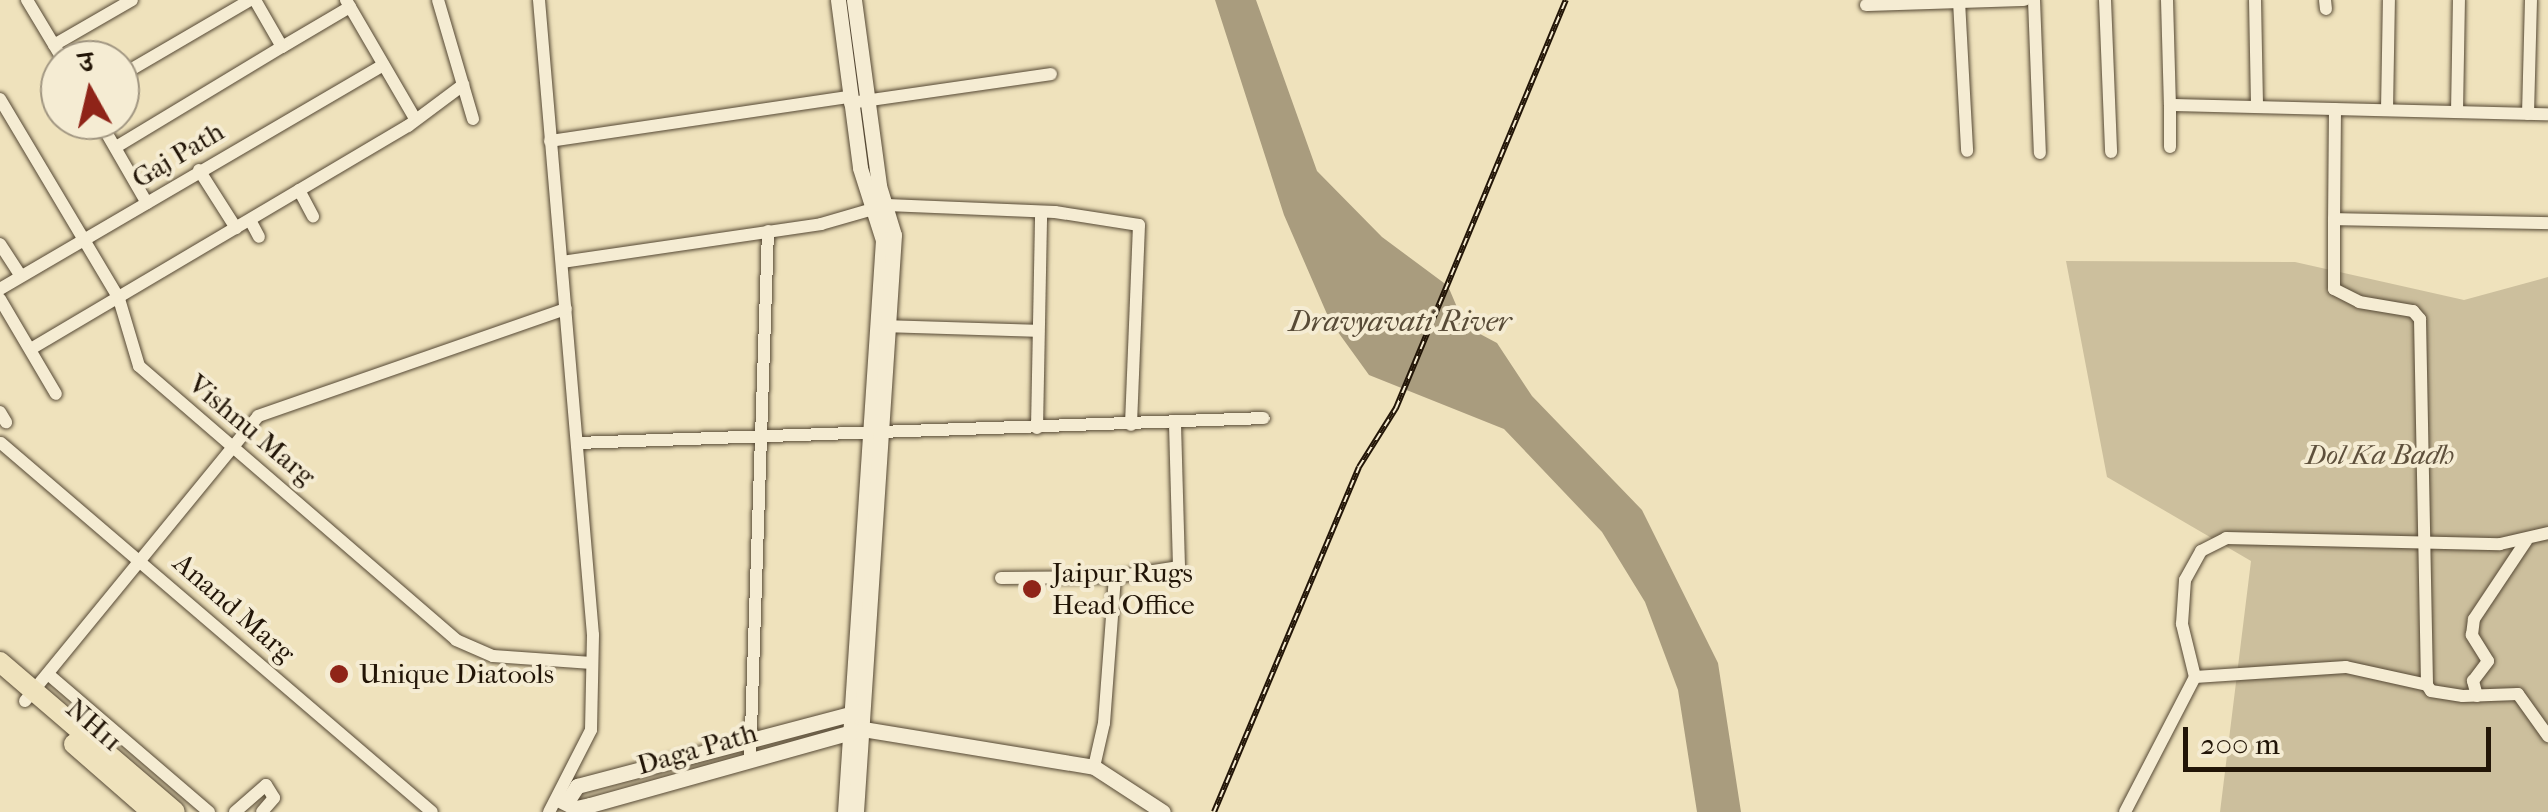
<!DOCTYPE html>
<meta charset="utf-8">
<style>
body{margin:0}
#map{position:relative;width:2548px;height:812px;overflow:hidden;background:#efe2bc;font-family:"IM FELL French Canon","Noto Serif Devanagari",serif}
div>[style]{position:absolute}
.green>*{inset:0;background:#ccbf9d}
.water>*{inset:0;background:#a99c7e}
.roads{filter:drop-shadow(0 0 2px #554834) drop-shadow(0 0 2px #554834)}
.minor>*{height:12px;margin:-6px;padding:0 6px;transform-origin:6px;border-radius:6px;background:#f5ecd3}
.tertiary>*{height:15px;margin:-7.5px;padding:0 7.5px;transform-origin:7.5px;border-radius:7.5px;background:#f5ecd3}
.trunk>*{height:20px;margin:-10px;padding:0 10px;transform-origin:10px;border-radius:10px;background:#efe2bc}
.rail>*{height:6px;margin-top:-3px;transform-origin:0;background:repeating-linear-gradient(90deg,#f5ecd3 0 8px,#221507 0 16px);box-sizing:border-box;border-block:2px solid #221507}
.dots>*{width:28px;height:28px;translate:-50% -50%;box-sizing:border-box;border:5px solid #f5ecd3;border-radius:50%}
span{translate:-50% -50%;white-space:nowrap;text-align:center;line-height:1.15;-webkit-text-stroke:8px #f5ecd3;paint-order:stroke}
.street-label{font-size:28px;color:#221507}
.park-label{font-size:28px;color:#5e503c;font-style:italic}
.poi-label{font-size:28px;color:#221507}
.left{translate:0 -50%;text-align:left}
.water-label{font-size:30px;color:#584b37;font-style:italic}
.north{position:absolute;left:40px;top:40px;width:100px;height:100px;box-sizing:border-box;background:#f5ecd3;border:2px solid #a19681;border-radius:50%;rotate:352deg;font-size:28px;font-weight:700;line-height:40px;text-align:center;color:#221507}
.north::after{content:'';display:block;margin:auto;width:35px;height:45px;background:#8f2418;clip-path:polygon(50% 0,100% 100%,50% 72%,0 100%)}
.scale{position:absolute;left:2183px;top:727px;width:308px;height:45px;box-sizing:border-box;border:5px solid #221507;border-top:0;padding-left:12px;font-size:30px;line-height:35px;white-space:nowrap;color:#221507;-webkit-text-stroke:8px #f5ecd3;paint-order:stroke}
</style>
<div id="map">
<div class="green">
<i style="clip-path:polygon(2066px 261px,2295px 262px,2464px 300px,2548px 277px,2548px 812px,2220px 812px,2251px 561px,2107px 477px)"></i>
</div>
<div class="water">
<i style="clip-path:polygon(1215px 0,1256px 0,1317px 171px,1382px 237px,1448px 286px,1465px 326px,1497px 343px,1532px 396px,1642px 510px,1718px 663px,1741px 812px,1697px 812px,1678px 690px,1645px 602px,1602px 532px,1504px 429px,1369px 375px,1330px 321px,1284px 215px)"></i>
</div>
<div class="roads">
<div class="minor">
<i style="left:27px;top:0;width:70px;rotate:59deg"></i>
<i style="left:255px;top:0;width:54px;rotate:60.1deg"></i>
<i style="left:282px;top:47px;width:79px;rotate:-30.5deg"></i>
<i style="left:346px;top:0;width:135px;rotate:59.8deg"></i>
<i style="left:438px;top:0;width:124px;rotate:73.6deg"></i>
<i style="left:539px;top:0;width:637px;rotate:85.14deg"></i>
<i style="left:593px;top:635px;width:95px;rotate:91.2deg"></i>
<i style="left:591px;top:730px;width:92px;rotate:117.1deg"></i>
<i style="left:2034px;top:0;width:153px;rotate:87.8deg"></i>
<i style="left:2105px;top:0;width:152px;rotate:87.7deg"></i>
<i style="left:2167px;top:0;width:105px;rotate:88.4deg"></i>
<i style="left:2170px;top:105px;width:378px;rotate:1.4deg"></i>
<i style="left:2255px;top:0;width:107px;rotate:88.9deg"></i>
<i style="left:2325px;top:0;width:9px;rotate:84deg"></i>
<i style="left:1959px;top:1px;width:150px;rotate:86.9deg"></i>
<i style="left:1866px;top:5px;width:158px;rotate:-1.8deg"></i>
<i style="left:54px;top:45px;width:90px;rotate:-30deg"></i>
<i style="left:120px;top:76px;width:151px;rotate:-30.3deg"></i>
<i style="left:0;top:99px;width:233px;rotate:59.2deg"></i>
<i style="left:119px;top:299px;width:70px;rotate:73.4deg"></i>
<i style="left:139px;top:366px;width:419px;rotate:40.8deg"></i>
<i style="left:456px;top:640px;width:40px;rotate:23.4deg"></i>
<i style="left:493px;top:656px;width:99px;rotate:4deg"></i>
<i style="left:850px;top:103px;width:203px;rotate:-8.2deg"></i>
<i style="left:2335px;top:109px;width:110px;rotate:90.5deg"></i>
<i style="left:2334px;top:219px;width:214px;rotate:1.1deg"></i>
<i style="left:2387px;top:110px;width:110px;rotate:-89deg"></i>
<i style="left:2457px;top:112px;width:112px;rotate:-89deg"></i>
<i style="left:2528px;top:114px;width:114px;rotate:-88.5deg"></i>
<i style="left:99px;top:120px;width:96px;rotate:60deg"></i>
<i style="left:550px;top:141px;width:302px;rotate:-8.4deg"></i>
<i style="left:116px;top:147px;width:194px;rotate:-31.1deg"></i>
<i style="left:2170px;top:147px;width:42px;rotate:-90deg"></i>
<i style="left:199px;top:170px;width:69px;rotate:57.5deg"></i>
<i style="left:299px;top:190px;width:30px;rotate:62deg"></i>
<i style="left:2334px;top:219px;width:70px;rotate:90deg"></i>
<i style="left:2334px;top:289px;width:28px;rotate:27deg"></i>
<i style="left:2359px;top:302px;width:55px;rotate:9.5deg"></i>
<i style="left:2413px;top:311px;width:11px;rotate:49deg"></i>
<i style="left:2420px;top:319px;width:366px;rotate:88.9deg"></i>
<i style="left:2427px;top:685px;width:7px;rotate:56deg"></i>
<i style="left:2431px;top:691px;width:32px;rotate:9deg"></i>
<i style="left:2463px;top:696px;width:55px;rotate:-2.1deg"></i>
<i style="left:2518px;top:694px;width:52px;rotate:54.5deg"></i>
<i style="left:250px;top:220px;width:19px;rotate:62deg"></i>
<i style="left:0;top:244px;width:38px;rotate:57deg"></i>
<i style="left:562px;top:262px;width:262px;rotate:-8.3deg"></i>
<i style="left:821px;top:224px;width:69px;rotate:-16.1deg"></i>
<i style="left:887px;top:205px;width:168px;rotate:2.4deg"></i>
<i style="left:1055px;top:212px;width:85px;rotate:8.8deg"></i>
<i style="left:1139px;top:225px;width:200px;rotate:92.3deg"></i>
<i style="left:0;top:289px;width:444px;rotate:-30.3deg"></i>
<i style="left:0;top:299px;width:110px;rotate:59.5deg"></i>
<i style="left:880px;top:326px;width:157px;rotate:1.8deg"></i>
<i style="left:34px;top:347px;width:434px;rotate:-30.6deg"></i>
<i style="left:408px;top:126px;width:69px;rotate:-36.7deg"></i>
<i style="left:0;top:412px;width:12px;rotate:59deg"></i>
<i style="left:1037px;top:428px;width:216px;rotate:-88.9deg"></i>
<i style="left:1px;top:443px;width:567px;rotate:40.57deg"></i>
<i style="left:577px;top:443px;width:687px;rotate:-2.08deg"></i>
<i style="left:1001px;top:578px;width:114px;rotate:-0.5deg"></i>
<i style="left:1115px;top:577px;width:65px;rotate:-8.9deg"></i>
<i style="left:1179px;top:567px;width:146px;rotate:-91.6deg"></i>
<i style="left:48px;top:674px;width:212px;rotate:40.6deg"></i>
<i style="left:2195px;top:677px;width:151px;rotate:-3.8deg"></i>
<i style="left:2346px;top:667px;width:83px;rotate:12.5deg"></i>
<i style="left:2477px;top:696px;width:16px;rotate:-105deg"></i>
<i style="left:2473px;top:681px;width:25px;rotate:-53deg"></i>
<i style="left:2488px;top:661px;width:31px;rotate:-122deg"></i>
<i style="left:2472px;top:635px;width:16px;rotate:-83deg"></i>
<i style="left:2474px;top:619px;width:94px;rotate:-56.3deg"></i>
<i style="left:25px;top:701px;width:368px;rotate:-50.7deg"></i>
<i style="left:258px;top:416px;width:326px;rotate:-19.2deg"></i>
<i style="left:750px;top:760px;width:529px;rotate:-88.05deg"></i>
<i style="left:1094px;top:767px;width:45px;rotate:-77.2deg"></i>
<i style="left:1104px;top:723px;width:146px;rotate:-85.7deg"></i>
<i style="left:235px;top:812px;width:41px;rotate:-41.1deg"></i>
<i style="left:266px;top:785px;width:15px;rotate:58deg"></i>
<i style="left:274px;top:798px;width:18px;rotate:131deg"></i>
<i style="left:2125px;top:812px;width:152px;rotate:-62.6deg"></i>
<i style="left:2195px;top:677px;width:55px;rotate:-103.8deg"></i>
<i style="left:2182px;top:624px;width:44px;rotate:-86.1deg"></i>
<i style="left:2185px;top:580px;width:33px;rotate:-61deg"></i>
<i style="left:2201px;top:551px;width:28px;rotate:-27deg"></i>
<i style="left:2226px;top:538px;width:274px;rotate:1.3deg"></i>
<i style="left:2500px;top:544px;width:49px;rotate:-12.9deg"></i>
</div>
<div class="tertiary">
<i style="left:838px;top:0;width:169px;rotate:82.5deg"></i>
<i style="left:860px;top:168px;width:76px;rotate:72.3deg"></i>
<i style="left:883px;top:240px;width:573px;rotate:93.8deg"></i>
<i style="left:854px;top:0;width:188px;rotate:82.3deg"></i>
<i style="left:879px;top:186px;width:51px;rotate:73deg"></i>
<i style="left:894px;top:235px;width:578px;rotate:93.77deg"></i>
<i style="left:558px;top:799px;width:20px;rotate:27deg"></i>
<i style="left:576px;top:808px;width:14px;rotate:-12deg"></i>
<i style="left:590px;top:805px;width:283px;rotate:-15.6deg"></i>
<i style="left:863px;top:729px;width:234px;rotate:9.3deg"></i>
<i style="left:1094px;top:767px;width:82px;rotate:33.1deg"></i>
<i style="left:568px;top:800px;width:17px;rotate:-57deg"></i>
<i style="left:577px;top:786px;width:294px;rotate:-14.8deg"></i>
</div>
<div class="trunk">
<i style="left:0;top:662px;width:230px;rotate:40.6deg"></i>
<i style="left:74px;top:744px;width:103px;rotate:41.1deg"></i>
</div>
</div>
<div class="rail">
<i style="left:1214px;top:812px;width:374px;rotate:-67.2deg"></i>
<i style="left:1359px;top:467px;width:70px;rotate:-57.9deg"></i>
<i style="left:1396px;top:408px;width:442px;rotate:-67.4deg"></i>
</div>
<div class="dots">
<i style="left:1032px;top:589px;background:#8f2418"></i>
<i style="left:339px;top:674px;background:#8f2418"></i>
</div>
<div class="street-label">
<span style="left:178px;top:155px;rotate:-31deg">Gaj Path</span>
<span style="left:252px;top:430px;rotate:40deg">Vishnu Marg</span>
<span style="left:234px;top:608px;rotate:41deg">Anand Marg</span>
<span style="left:94px;top:725px;rotate:41deg">NH11</span>
<span style="left:697px;top:749px;rotate:-16deg">Daga Path</span>
</div>
<div class="park-label">
<span style="left:2380px;top:455px">Dol Ka Badh</span>
</div>
<div class="poi-label">
<span class="left" style="left:1052px;top:589px">Jaipur Rugs<br>Head Office</span>
<span class="left" style="left:359px;top:674px">Unique Diatools</span>
</div>
<div class="water-label">
<span style="left:1400px;top:322px">Dravyavati River</span>
</div>
<div class="north">उ</div>
<div class="scale">200 m</div>
</div>
